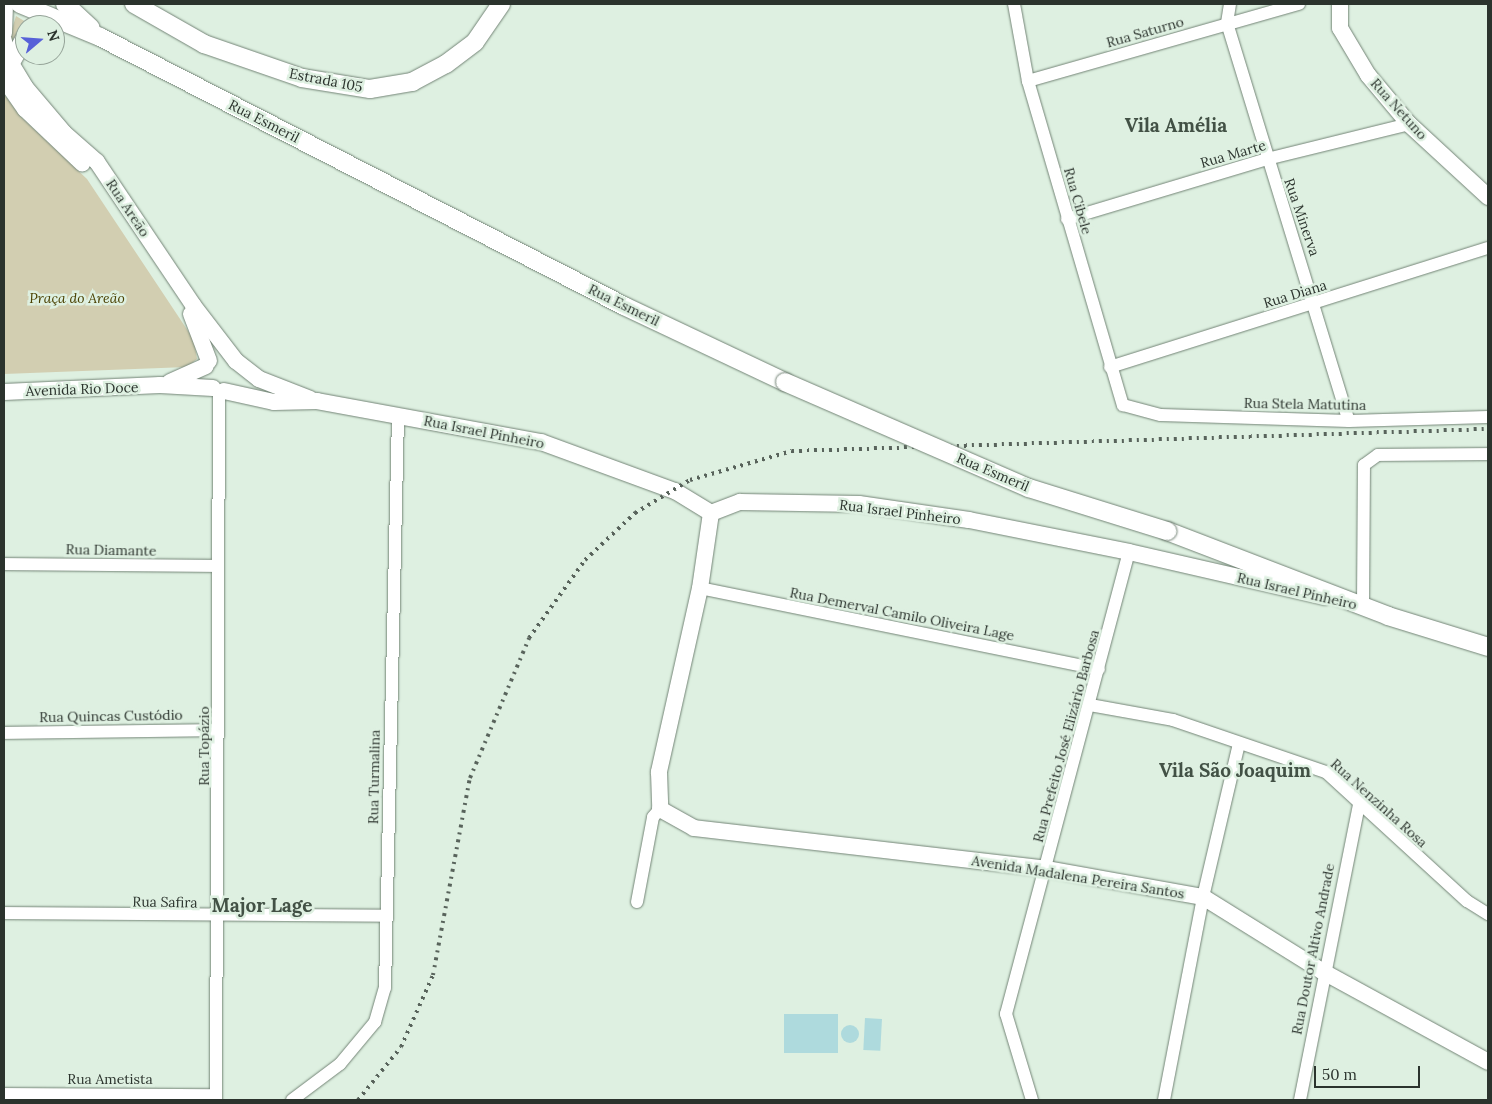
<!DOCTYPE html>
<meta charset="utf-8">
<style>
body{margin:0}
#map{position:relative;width:1492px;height:1104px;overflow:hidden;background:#def0e1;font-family:Lora,serif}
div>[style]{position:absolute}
.green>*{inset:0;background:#d2ceb1}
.water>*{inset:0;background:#aedadd;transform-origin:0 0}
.round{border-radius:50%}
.roads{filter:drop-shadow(0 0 1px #738476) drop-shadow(0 0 1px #738476)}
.minor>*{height:12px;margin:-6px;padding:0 6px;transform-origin:6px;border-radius:6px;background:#fff}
.tertiary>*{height:16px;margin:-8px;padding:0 8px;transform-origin:8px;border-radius:8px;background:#fff}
.secondary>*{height:18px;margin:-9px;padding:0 9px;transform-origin:9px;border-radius:9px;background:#fff}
.rail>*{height:4px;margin-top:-2px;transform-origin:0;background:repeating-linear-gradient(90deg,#58635b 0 2.5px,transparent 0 7.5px)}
.bridges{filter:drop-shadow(0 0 1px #738476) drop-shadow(0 0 1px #738476)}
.secondary-bridge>*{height:18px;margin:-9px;padding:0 9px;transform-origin:9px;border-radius:9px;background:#fff}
span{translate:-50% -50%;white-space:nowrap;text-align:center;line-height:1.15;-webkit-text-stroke:5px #def0e1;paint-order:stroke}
.street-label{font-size:14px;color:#2b332d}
.park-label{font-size:14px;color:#4a4102;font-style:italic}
.district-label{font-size:19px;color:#425145;font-weight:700}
.frame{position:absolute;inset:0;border:5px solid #2b332d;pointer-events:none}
.north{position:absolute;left:15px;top:15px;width:50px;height:50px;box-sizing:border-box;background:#def0e1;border:1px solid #96a499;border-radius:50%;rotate:72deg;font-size:14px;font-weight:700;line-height:20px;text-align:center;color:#2b332d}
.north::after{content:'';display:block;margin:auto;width:18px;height:22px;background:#5761d8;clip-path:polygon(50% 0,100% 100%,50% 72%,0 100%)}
.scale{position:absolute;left:1314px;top:1066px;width:106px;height:22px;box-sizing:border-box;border:2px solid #2b332d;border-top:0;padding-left:6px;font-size:15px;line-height:18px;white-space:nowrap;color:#2b332d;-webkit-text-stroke:4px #def0e1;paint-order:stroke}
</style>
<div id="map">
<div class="green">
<i style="clip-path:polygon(16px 16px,31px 25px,25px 25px,25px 30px,8px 42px)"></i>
<i style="clip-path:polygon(4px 94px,20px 116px,87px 179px,194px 340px,197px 359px,187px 367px,4px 374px)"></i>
</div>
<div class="water">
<i style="left:784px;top:1014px;width:54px;height:39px"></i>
<i style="left:865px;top:1018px;width:17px;height:32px;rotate:3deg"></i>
<i class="round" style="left:841px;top:1025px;width:18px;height:18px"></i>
</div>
<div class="roads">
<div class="minor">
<i style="left:1014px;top:4px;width:78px;rotate:79.7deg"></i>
<i style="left:1028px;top:81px;width:338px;rotate:73.7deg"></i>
<i style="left:1123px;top:405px;width:39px;rotate:15deg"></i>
<i style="left:1161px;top:415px;width:188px;rotate:1.8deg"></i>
<i style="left:1349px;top:421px;width:139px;rotate:-1.6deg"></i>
<i style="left:1230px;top:4px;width:19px;rotate:99deg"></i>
<i style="left:1227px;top:23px;width:416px;rotate:73deg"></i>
<i style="left:1028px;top:81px;width:282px;rotate:-15.9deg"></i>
<i style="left:1067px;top:219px;width:209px;rotate:-16.7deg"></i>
<i style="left:1267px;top:159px;width:146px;rotate:-13.8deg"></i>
<i style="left:1110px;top:367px;width:396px;rotate:-17.5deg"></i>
<i style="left:4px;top:564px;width:214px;rotate:0.5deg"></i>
<i style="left:700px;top:588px;width:407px;rotate:11.5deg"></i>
<i style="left:1363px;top:605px;width:140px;rotate:-89.6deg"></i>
<i style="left:1364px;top:465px;width:17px;rotate:-36deg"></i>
<i style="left:1378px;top:455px;width:110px;rotate:-0.5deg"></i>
<i style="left:1090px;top:705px;width:84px;rotate:10.2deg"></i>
<i style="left:1173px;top:720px;width:162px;rotate:18.8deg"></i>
<i style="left:1326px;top:772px;width:191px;rotate:42.5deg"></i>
<i style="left:1467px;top:901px;width:25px;rotate:32deg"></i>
<i style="left:4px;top:733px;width:214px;rotate:-0.8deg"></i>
<i style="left:637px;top:902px;width:86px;rotate:-79.3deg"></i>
<i style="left:653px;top:817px;width:11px;rotate:-49deg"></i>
<i style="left:4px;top:913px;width:382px;rotate:0.4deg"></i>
<i style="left:4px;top:1094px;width:212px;rotate:0.3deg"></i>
<i style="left:216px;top:1100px;width:708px;rotate:-89.76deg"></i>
<i style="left:292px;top:1100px;width:60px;rotate:-36.9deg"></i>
<i style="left:340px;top:1064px;width:55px;rotate:-50.2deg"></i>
<i style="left:375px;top:1022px;width:35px;rotate:-74deg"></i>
<i style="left:385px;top:988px;width:572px;rotate:-88.7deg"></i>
<i style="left:1032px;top:1100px;width:90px;rotate:-106.8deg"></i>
<i style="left:1006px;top:1014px;width:478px;rotate:-75.1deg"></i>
<i style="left:1164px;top:1100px;width:207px;rotate:-79.1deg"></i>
<i style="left:1203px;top:897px;width:158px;rotate:-76.8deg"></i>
<i style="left:1300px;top:1100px;width:301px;rotate:-78.7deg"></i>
</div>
<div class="tertiary">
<i style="left:1340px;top:4px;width:24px;rotate:90deg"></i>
<i style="left:1340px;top:28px;width:55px;rotate:59.2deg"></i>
<i style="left:1368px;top:75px;width:64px;rotate:50.1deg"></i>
<i style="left:1409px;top:124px;width:108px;rotate:42.7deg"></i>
<i style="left:4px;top:33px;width:29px;rotate:-88deg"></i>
<i style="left:4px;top:41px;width:14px;rotate:82deg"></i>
<i style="left:6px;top:55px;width:37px;rotate:59deg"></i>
<i style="left:25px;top:87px;width:60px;rotate:49.7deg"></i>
<i style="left:64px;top:133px;width:44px;rotate:41.3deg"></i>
<i style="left:97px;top:162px;width:172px;rotate:56.1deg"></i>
<i style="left:193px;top:305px;width:71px;rotate:52.5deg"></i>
<i style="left:236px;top:361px;width:29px;rotate:38deg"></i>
<i style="left:259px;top:379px;width:55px;rotate:21.4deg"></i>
<i style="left:4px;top:79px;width:37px;rotate:55deg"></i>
<i style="left:25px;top:109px;width:79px;rotate:43.5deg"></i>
<i style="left:191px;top:314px;width:50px;rotate:69deg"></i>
<i style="left:170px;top:382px;width:39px;rotate:-24deg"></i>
<i style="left:224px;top:391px;width:51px;rotate:12.4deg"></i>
<i style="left:274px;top:402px;width:43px;rotate:-1.3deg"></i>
<i style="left:317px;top:401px;width:228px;rotate:10.4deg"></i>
<i style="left:541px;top:442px;width:143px;rotate:20.1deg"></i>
<i style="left:675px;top:491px;width:42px;rotate:31.4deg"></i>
<i style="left:4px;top:392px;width:156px;rotate:-2.6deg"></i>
<i style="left:160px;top:385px;width:53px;rotate:3.2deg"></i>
<i style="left:711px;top:513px;width:76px;rotate:98.3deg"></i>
<i style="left:700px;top:588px;width:189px;rotate:102.6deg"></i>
<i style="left:659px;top:772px;width:37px;rotate:88deg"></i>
<i style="left:660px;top:809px;width:39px;rotate:29deg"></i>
<i style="left:694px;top:828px;width:355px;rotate:6.6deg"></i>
<i style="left:1047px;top:869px;width:158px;rotate:10.2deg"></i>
<i style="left:1203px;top:897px;width:140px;rotate:31.9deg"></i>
<i style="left:1322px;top:971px;width:189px;rotate:28.7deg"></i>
<i style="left:711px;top:513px;width:31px;rotate:-21deg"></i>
<i style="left:740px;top:502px;width:119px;rotate:1deg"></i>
<i style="left:859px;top:504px;width:111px;rotate:8.3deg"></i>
<i style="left:969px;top:520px;width:163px;rotate:11.3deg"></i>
<i style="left:1129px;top:552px;width:201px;rotate:12.9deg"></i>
</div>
<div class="secondary">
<i style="left:20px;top:4px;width:87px;rotate:22.4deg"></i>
<i style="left:100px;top:37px;width:589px;rotate:27.17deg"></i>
<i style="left:624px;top:306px;width:178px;rotate:25.3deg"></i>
<i style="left:65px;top:4px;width:35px;rotate:43deg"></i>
<i style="left:134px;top:4px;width:81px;rotate:29.7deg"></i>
<i style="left:204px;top:44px;width:104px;rotate:19.1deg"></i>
<i style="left:302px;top:78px;width:69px;rotate:9.2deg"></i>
<i style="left:370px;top:89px;width:43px;rotate:-9.5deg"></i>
<i style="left:412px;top:82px;width:38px;rotate:-28deg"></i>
<i style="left:446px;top:64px;width:36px;rotate:-37deg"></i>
<i style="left:475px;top:42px;width:46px;rotate:-55.6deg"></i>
<i style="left:10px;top:64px;width:30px;rotate:-60deg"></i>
<i style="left:1167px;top:531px;width:237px;rotate:21deg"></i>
<i style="left:1388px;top:616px;width:105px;rotate:17.2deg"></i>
</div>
</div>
<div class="rail">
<i style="left:358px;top:1100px;width:68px;rotate:-50.9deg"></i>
<i style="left:401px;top:1047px;width:79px;rotate:-66deg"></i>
<i style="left:433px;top:975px;width:200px;rotate:-79.4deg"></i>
<i style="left:470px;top:778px;width:152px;rotate:-67.1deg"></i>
<i style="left:529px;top:638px;width:96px;rotate:-54.3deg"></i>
<i style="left:585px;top:560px;width:69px;rotate:-43.2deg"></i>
<i style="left:635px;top:513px;width:64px;rotate:-31deg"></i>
<i style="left:690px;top:480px;width:106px;rotate:-15.9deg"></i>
<i style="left:792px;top:451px;width:696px;rotate:-1.81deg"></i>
</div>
<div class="bridges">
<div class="secondary-bridge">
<i style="left:785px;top:382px;width:266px;rotate:23.5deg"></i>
<i style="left:1029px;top:488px;width:145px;rotate:17.3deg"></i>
</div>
</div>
<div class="street-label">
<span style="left:1145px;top:32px;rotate:-16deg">Rua Saturno</span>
<span style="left:326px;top:80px;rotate:11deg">Estrada 105</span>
<span style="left:1399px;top:109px;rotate:48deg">Rua Netuno</span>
<span style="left:264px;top:121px;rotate:27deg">Rua Esmeril</span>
<span style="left:1233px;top:154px;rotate:-16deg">Rua Marte</span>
<span style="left:1078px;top:201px;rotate:74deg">Rua Cibele</span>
<span style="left:128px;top:208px;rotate:56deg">Rua Areão</span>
<span style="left:1302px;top:217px;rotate:71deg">Rua Minerva</span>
<span style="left:1295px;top:294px;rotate:-17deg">Rua Diana</span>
<span style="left:624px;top:305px;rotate:26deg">Rua Esmeril</span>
<span style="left:82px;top:389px;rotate:-2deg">Avenida Rio Doce</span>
<span style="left:1305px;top:404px;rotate:1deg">Rua Stela Matutina</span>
<span style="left:484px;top:432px;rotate:11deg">Rua Israel Pinheiro</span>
<span style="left:993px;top:472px;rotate:23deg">Rua Esmeril</span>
<span style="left:900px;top:512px;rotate:7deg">Rua Israel Pinheiro</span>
<span style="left:111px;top:550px;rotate:1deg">Rua Diamante</span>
<span style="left:1297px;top:591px;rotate:13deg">Rua Israel Pinheiro</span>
<span style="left:902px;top:614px;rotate:11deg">Rua Demerval Camilo Oliveira Lage</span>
<span style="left:111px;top:716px;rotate:-1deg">Rua Quincas Custódio</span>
<span style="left:1066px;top:736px;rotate:-75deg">Rua Prefeito José Elizário Barbosa</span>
<span style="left:204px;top:746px;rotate:-90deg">Rua Topázio</span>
<span style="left:374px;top:777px;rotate:-89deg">Rua Turmalina</span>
<span style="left:1379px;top:803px;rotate:42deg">Rua Nenzinha Rosa</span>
<span style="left:1078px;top:877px;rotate:9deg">Avenida Madalena Pereira Santos</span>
<span style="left:165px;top:902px;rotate:1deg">Rua Safira</span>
<span style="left:1313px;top:949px;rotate:-79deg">Rua Doutor Altivo Andrade</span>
<span style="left:110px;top:1079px">Rua Ametista</span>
</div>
<div class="park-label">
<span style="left:77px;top:298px">Praça do Areão</span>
</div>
<div class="district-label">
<span style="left:1176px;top:126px">Vila Amélia</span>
<span style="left:1235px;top:771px">Vila São Joaquim</span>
<span style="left:262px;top:906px">Major Lage</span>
</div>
<div class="frame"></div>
<div class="north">N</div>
<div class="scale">50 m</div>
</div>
